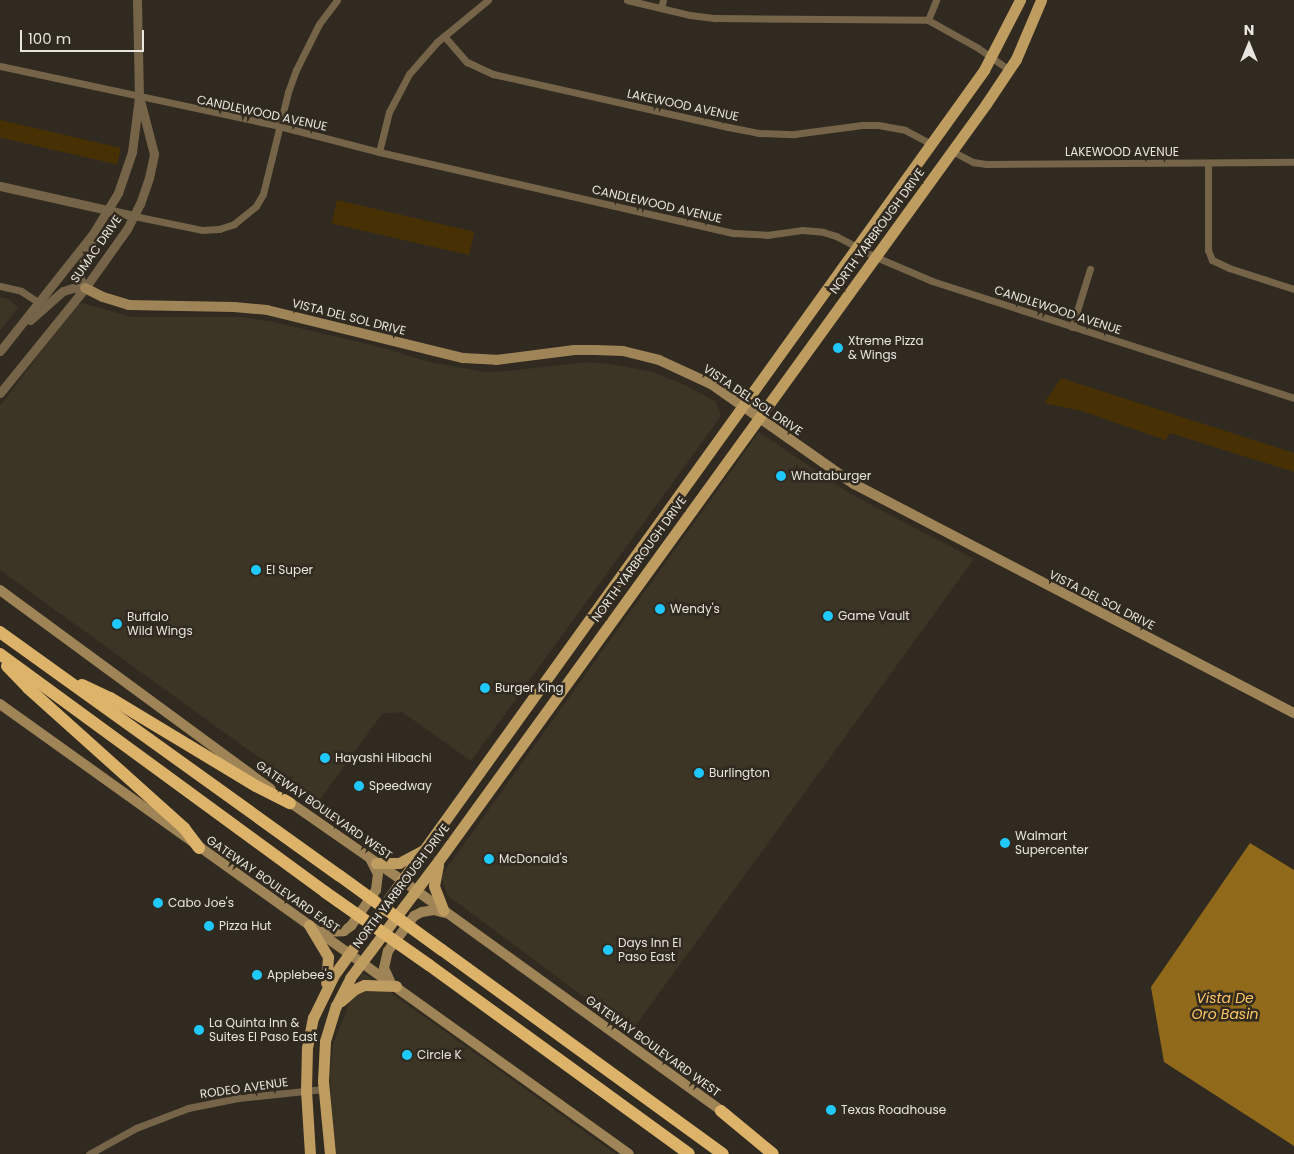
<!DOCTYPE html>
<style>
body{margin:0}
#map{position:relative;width:1294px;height:1154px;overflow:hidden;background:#302a20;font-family:Poppins,sans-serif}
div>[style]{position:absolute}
.built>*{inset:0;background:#3c3425}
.green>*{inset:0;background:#473104;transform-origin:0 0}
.water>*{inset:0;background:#90691a}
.minor>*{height:7px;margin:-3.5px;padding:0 3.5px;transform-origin:3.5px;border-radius:3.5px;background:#756448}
.tertiary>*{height:9px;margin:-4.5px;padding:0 4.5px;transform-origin:4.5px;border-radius:4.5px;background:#756448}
.secondary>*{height:10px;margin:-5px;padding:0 5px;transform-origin:5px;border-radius:5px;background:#9f8457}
.primary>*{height:11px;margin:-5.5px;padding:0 5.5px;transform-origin:5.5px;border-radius:5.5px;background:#bf9d61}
.motorway>*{height:12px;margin:-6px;padding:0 6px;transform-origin:6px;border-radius:6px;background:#ddb36a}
.motorway-bridge>*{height:12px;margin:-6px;padding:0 6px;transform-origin:6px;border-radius:6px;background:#ddb36a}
.dots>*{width:14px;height:14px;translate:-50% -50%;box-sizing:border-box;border:2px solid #302a20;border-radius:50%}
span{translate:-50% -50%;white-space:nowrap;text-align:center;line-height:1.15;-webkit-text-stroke:5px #302a20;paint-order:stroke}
.street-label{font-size:12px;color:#e8e5de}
.poi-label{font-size:12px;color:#e8e5de}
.left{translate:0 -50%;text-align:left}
.water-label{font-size:14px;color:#ffc763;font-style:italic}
.north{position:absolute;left:1224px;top:20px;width:50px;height:50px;-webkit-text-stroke:4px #302a20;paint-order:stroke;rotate:0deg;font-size:14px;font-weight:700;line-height:20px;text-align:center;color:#e8e5de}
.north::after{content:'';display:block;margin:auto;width:18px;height:22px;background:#e8e5de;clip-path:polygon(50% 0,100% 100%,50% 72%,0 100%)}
.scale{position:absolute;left:20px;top:30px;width:124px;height:22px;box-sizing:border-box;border:2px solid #e8e5de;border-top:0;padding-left:6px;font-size:15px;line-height:18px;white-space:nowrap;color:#e8e5de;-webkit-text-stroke:4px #302a20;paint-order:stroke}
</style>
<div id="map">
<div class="built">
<i style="clip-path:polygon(0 297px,9px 299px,18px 308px,0 331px)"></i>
<i style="clip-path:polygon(82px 303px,132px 317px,242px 317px,274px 322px,384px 348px,429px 362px,486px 372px,508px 371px,587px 362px,610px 364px,653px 372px,685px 385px,716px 402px,721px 416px,471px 761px,402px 712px,382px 714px,319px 801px,0 570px,0 406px,76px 305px)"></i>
<i style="clip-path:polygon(759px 432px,849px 493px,974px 559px,631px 1032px,447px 895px,441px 876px)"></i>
<i style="clip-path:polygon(362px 972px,616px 1154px,333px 1154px,330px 1072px,333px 1044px)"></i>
</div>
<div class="green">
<i style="left:0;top:120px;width:124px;height:17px;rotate:13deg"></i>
<i style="left:337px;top:200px;width:141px;height:24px;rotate:13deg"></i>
<i style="clip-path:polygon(1061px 378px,1294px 453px,1294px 472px,1170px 433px,1165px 440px,1082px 411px,1044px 403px)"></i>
</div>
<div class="water">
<i style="clip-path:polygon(1250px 843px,1294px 870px,1294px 1146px,1164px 1062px,1151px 987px)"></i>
</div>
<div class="minor">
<i style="left:627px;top:0;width:65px;rotate:13.4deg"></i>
<i style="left:690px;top:15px;width:26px;rotate:7deg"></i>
<i style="left:716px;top:18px;width:212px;rotate:0.5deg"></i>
<i style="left:928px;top:20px;width:57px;rotate:29.2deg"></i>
<i style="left:978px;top:48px;width:38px;rotate:35deg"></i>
<i style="left:661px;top:8px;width:8px;rotate:-76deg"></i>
<i style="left:928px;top:20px;width:22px;rotate:-68deg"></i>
<i style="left:444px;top:36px;width:35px;rotate:49deg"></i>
<i style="left:467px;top:62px;width:29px;rotate:25deg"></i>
<i style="left:493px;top:74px;width:241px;rotate:12.7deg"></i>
<i style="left:728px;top:127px;width:31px;rotate:11deg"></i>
<i style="left:758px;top:133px;width:36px;rotate:2deg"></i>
<i style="left:794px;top:134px;width:69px;rotate:-7.5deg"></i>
<i style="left:862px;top:125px;width:16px"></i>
<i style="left:878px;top:125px;width:27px;rotate:10deg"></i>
<i style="left:905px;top:130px;width:30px;rotate:28deg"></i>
<i style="left:0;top:66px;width:285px;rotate:12.1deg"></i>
<i style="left:279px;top:126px;width:103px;rotate:14.6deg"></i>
<i style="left:379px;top:152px;width:364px;rotate:12.9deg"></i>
<i style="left:734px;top:233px;width:33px;rotate:3deg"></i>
<i style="left:767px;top:235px;width:35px;rotate:-8deg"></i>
<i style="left:802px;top:230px;width:21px;rotate:5deg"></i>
<i style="left:823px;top:232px;width:14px;rotate:17deg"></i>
<i style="left:836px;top:236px;width:45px;rotate:27.7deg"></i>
<i style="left:876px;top:257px;width:61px;rotate:23.2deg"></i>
<i style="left:932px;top:281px;width:380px;rotate:17.9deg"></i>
<i style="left:952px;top:151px;width:24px;rotate:28deg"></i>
<i style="left:973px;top:162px;width:13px;rotate:9deg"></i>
<i style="left:986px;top:164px;width:308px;rotate:-0.4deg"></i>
<i style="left:379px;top:152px;width:41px;rotate:-76deg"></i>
<i style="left:389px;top:112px;width:43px;rotate:-62.2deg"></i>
<i style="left:409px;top:74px;width:43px;rotate:-48.8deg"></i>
<i style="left:437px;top:42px;width:66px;rotate:-39.5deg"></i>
<i style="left:1208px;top:163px;width:87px;rotate:90deg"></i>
<i style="left:1208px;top:250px;width:11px;rotate:68deg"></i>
<i style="left:1212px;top:260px;width:19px;rotate:25deg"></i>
<i style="left:1229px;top:268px;width:68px;rotate:17.9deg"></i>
<i style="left:134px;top:216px;width:69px;rotate:11.6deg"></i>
<i style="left:202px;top:230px;width:17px;rotate:-3deg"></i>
<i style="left:219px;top:229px;width:16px;rotate:-18deg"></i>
<i style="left:234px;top:224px;width:28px;rotate:-39deg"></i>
<i style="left:256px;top:206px;width:14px;rotate:-60deg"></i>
<i style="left:263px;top:194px;width:105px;rotate:-76.2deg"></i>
<i style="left:288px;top:92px;width:23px;rotate:-70deg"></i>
<i style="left:296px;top:70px;width:51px;rotate:-63.4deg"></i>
<i style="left:319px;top:24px;width:30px;rotate:-53deg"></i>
<i style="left:0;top:286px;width:22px;rotate:13deg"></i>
<i style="left:21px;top:291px;width:20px;rotate:33deg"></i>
<i style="left:1072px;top:327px;width:61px;rotate:-72.8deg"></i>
<i style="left:89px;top:1154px;width:54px;rotate:-29deg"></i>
<i style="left:136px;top:1128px;width:56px;rotate:-21deg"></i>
<i style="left:188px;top:1108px;width:51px;rotate:-11.3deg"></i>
<i style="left:238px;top:1098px;width:86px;rotate:-6deg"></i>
</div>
<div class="tertiary">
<i style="left:0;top:186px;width:137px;rotate:12.6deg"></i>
<i style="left:85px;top:288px;width:10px;rotate:-119deg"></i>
<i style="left:80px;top:279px;width:8px;rotate:-90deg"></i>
<i style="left:80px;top:271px;width:35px;rotate:-68deg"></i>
<i style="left:30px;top:320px;width:44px;rotate:-41.3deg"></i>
<i style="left:63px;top:291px;width:10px;rotate:-17deg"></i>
<i style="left:73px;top:288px;width:12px"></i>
<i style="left:0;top:351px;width:148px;rotate:-51.6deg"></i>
<i style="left:92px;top:235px;width:49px;rotate:-58.2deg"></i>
<i style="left:118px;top:193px;width:43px;rotate:-71.1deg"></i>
<i style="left:132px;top:152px;width:55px;rotate:-82.7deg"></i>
<i style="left:139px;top:97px;width:97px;rotate:-91.2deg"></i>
<i style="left:0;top:393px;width:135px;rotate:-51deg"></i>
<i style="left:85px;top:288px;width:72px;rotate:-54.6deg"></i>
<i style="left:127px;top:229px;width:28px;rotate:-63deg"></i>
<i style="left:140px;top:204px;width:28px;rotate:-71deg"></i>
<i style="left:149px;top:178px;width:25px;rotate:-78deg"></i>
<i style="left:154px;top:154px;width:56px;rotate:-104.5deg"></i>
</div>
<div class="secondary">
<i style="left:85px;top:288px;width:20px;rotate:27deg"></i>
<i style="left:103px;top:297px;width:27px;rotate:17deg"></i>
<i style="left:129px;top:305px;width:105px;rotate:1.1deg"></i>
<i style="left:234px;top:307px;width:33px;rotate:5deg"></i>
<i style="left:267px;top:310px;width:202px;rotate:13.8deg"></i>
<i style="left:463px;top:358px;width:33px;rotate:3deg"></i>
<i style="left:496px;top:360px;width:79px;rotate:-7.3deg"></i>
<i style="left:574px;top:350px;width:22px"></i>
<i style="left:596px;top:350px;width:27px;rotate:2deg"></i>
<i style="left:623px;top:351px;width:37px;rotate:14deg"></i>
<i style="left:659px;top:360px;width:57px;rotate:24.8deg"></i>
<i style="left:711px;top:384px;width:174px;rotate:35deg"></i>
<i style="left:854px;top:484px;width:496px;rotate:27.5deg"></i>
<i style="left:0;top:590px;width:336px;rotate:36.3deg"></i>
<i style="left:0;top:704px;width:773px;rotate:35.58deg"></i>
<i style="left:285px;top:799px;width:144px;rotate:34.8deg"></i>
<i style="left:403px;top:881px;width:400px;rotate:35.8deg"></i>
<i style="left:320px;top:932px;width:24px;rotate:-2deg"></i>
<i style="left:344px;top:931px;width:9px;rotate:-36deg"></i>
<i style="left:351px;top:926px;width:44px;rotate:-55.2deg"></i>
<i style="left:376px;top:890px;width:16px;rotate:-83deg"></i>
<i style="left:378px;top:874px;width:16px;rotate:-117deg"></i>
<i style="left:390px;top:981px;width:14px;rotate:-115deg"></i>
<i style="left:384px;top:968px;width:17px;rotate:-77deg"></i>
<i style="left:388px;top:951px;width:44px;rotate:-53.4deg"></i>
<i style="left:414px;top:916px;width:9px;rotate:-27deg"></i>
<i style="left:422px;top:912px;width:12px;rotate:-9deg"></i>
<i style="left:434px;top:910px;width:11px;rotate:15deg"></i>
</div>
<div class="primary">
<i style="left:376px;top:863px;width:23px"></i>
<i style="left:399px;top:863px;width:26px;rotate:-28deg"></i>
<i style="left:438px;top:865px;width:21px;rotate:101deg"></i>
<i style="left:434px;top:886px;width:26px;rotate:69deg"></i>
<i style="left:309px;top:925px;width:37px;rotate:59deg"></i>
<i style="left:328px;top:957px;width:26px;rotate:94deg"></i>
<i style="left:341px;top:1001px;width:18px;rotate:-41deg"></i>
<i style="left:355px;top:989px;width:10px;rotate:-24deg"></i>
<i style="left:364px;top:985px;width:32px;rotate:2deg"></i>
<i style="left:310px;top:1154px;width:63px;rotate:-93.6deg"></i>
<i style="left:306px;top:1091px;width:43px;rotate:-88.7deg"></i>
<i style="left:307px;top:1048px;width:31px;rotate:-79deg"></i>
<i style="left:313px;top:1018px;width:48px;rotate:-64deg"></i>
<i style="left:334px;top:975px;width:1114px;rotate:-54.31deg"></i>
<i style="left:984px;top:70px;width:79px;rotate:-62.8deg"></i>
<i style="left:330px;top:1154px;width:73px;rotate:-95.5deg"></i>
<i style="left:323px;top:1081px;width:40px;rotate:-87.1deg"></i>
<i style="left:325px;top:1041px;width:37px;rotate:-73deg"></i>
<i style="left:336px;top:1006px;width:31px;rotate:-63deg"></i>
<i style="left:350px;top:978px;width:148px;rotate:-53deg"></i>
<i style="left:439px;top:860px;width:933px;rotate:-54.11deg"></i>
<i style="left:986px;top:104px;width:54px;rotate:-56.3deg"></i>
<i style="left:1016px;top:59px;width:64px;rotate:-67deg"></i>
</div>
<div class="motorway">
<i style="left:0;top:632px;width:418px;rotate:35.7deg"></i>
<i style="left:0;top:654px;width:403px;rotate:36.2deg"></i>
<i style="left:7px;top:666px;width:30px;rotate:46deg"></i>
<i style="left:28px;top:688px;width:210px;rotate:41.9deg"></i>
<i style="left:184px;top:828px;width:25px;rotate:53deg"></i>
<i style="left:82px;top:685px;width:31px;rotate:25deg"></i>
<i style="left:110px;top:698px;width:170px;rotate:31.1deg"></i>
<i style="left:256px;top:786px;width:38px;rotate:27deg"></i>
<i style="left:442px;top:950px;width:347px;rotate:36deg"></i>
<i style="left:429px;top:965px;width:321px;rotate:36deg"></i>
<i style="left:721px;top:1111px;width:67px;rotate:39.6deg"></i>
</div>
<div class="motorway-bridge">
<i style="left:340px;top:876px;width:126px;rotate:36deg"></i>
<i style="left:325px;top:892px;width:127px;rotate:35.1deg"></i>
</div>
<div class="dots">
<i style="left:838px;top:348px;background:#1fc9fd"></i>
<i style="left:781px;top:476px;background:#1fc9fd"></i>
<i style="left:256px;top:570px;background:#1fc9fd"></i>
<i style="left:660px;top:609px;background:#1fc9fd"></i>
<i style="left:828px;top:616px;background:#1fc9fd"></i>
<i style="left:117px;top:624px;background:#1fc9fd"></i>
<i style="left:485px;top:688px;background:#1fc9fd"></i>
<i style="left:325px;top:758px;background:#1fc9fd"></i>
<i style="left:699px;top:773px;background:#1fc9fd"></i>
<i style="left:359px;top:786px;background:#1fc9fd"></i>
<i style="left:1005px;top:843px;background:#1fc9fd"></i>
<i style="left:489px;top:859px;background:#1fc9fd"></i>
<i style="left:158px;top:903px;background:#1fc9fd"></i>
<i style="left:209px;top:926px;background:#1fc9fd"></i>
<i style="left:608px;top:950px;background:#1fc9fd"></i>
<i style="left:257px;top:975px;background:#1fc9fd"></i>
<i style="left:199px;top:1030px;background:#1fc9fd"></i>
<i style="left:407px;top:1055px;background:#1fc9fd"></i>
<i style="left:831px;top:1110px;background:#1fc9fd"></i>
</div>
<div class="street-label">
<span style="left:683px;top:105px;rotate:12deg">LAKEWOOD AVENUE</span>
<span style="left:262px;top:113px;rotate:12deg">CANDLEWOOD AVENUE</span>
<span style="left:1122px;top:152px">LAKEWOOD AVENUE</span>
<span style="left:657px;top:204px;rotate:13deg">CANDLEWOOD AVENUE</span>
<span style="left:877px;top:231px;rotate:-54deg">NORTH YARBROUGH DRIVE</span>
<span style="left:96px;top:249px;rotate:-55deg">SUMAC DRIVE</span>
<span style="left:1058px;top:310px;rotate:18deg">CANDLEWOOD AVENUE</span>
<span style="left:349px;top:317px;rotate:14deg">VISTA DEL SOL DRIVE</span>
<span style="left:753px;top:400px;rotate:34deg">VISTA DEL SOL DRIVE</span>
<span style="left:639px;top:559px;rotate:-54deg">NORTH YARBROUGH DRIVE</span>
<span style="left:1102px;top:600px;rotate:27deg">VISTA DEL SOL DRIVE</span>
<span style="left:324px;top:810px;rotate:35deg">GATEWAY BOULEVARD WEST</span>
<span style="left:273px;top:884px;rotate:35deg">GATEWAY BOULEVARD EAST</span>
<span style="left:401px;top:886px;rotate:-53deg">NORTH YARBROUGH DRIVE</span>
<span style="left:653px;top:1046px;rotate:36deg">GATEWAY BOULEVARD WEST</span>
<span style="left:244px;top:1088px;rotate:-8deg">RODEO AVENUE</span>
</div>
<div class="poi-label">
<span class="left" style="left:848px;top:348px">Xtreme Pizza<br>&amp; Wings</span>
<span class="left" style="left:791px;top:476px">Whataburger</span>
<span class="left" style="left:266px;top:570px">El Super</span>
<span class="left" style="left:670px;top:609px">Wendy's</span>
<span class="left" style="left:838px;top:616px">Game Vault</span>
<span class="left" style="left:127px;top:624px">Buffalo<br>Wild Wings</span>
<span class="left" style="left:495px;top:688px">Burger King</span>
<span class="left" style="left:335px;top:758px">Hayashi Hibachi</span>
<span class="left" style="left:709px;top:773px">Burlington</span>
<span class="left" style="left:369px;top:786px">Speedway</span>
<span class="left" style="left:1015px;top:843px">Walmart<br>Supercenter</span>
<span class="left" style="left:499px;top:859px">McDonald's</span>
<span class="left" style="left:168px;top:903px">Cabo Joe's</span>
<span class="left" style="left:219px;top:926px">Pizza Hut</span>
<span class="left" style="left:618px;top:950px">Days Inn El<br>Paso East</span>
<span class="left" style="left:267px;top:975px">Applebee's</span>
<span class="left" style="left:209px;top:1030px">La Quinta Inn &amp;<br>Suites El Paso East</span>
<span class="left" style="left:417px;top:1055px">Circle K</span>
<span class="left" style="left:841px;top:1110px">Texas Roadhouse</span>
</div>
<div class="water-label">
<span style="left:1225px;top:1006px">Vista De<br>Oro Basin</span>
</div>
<div class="north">N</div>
<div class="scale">100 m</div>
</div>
